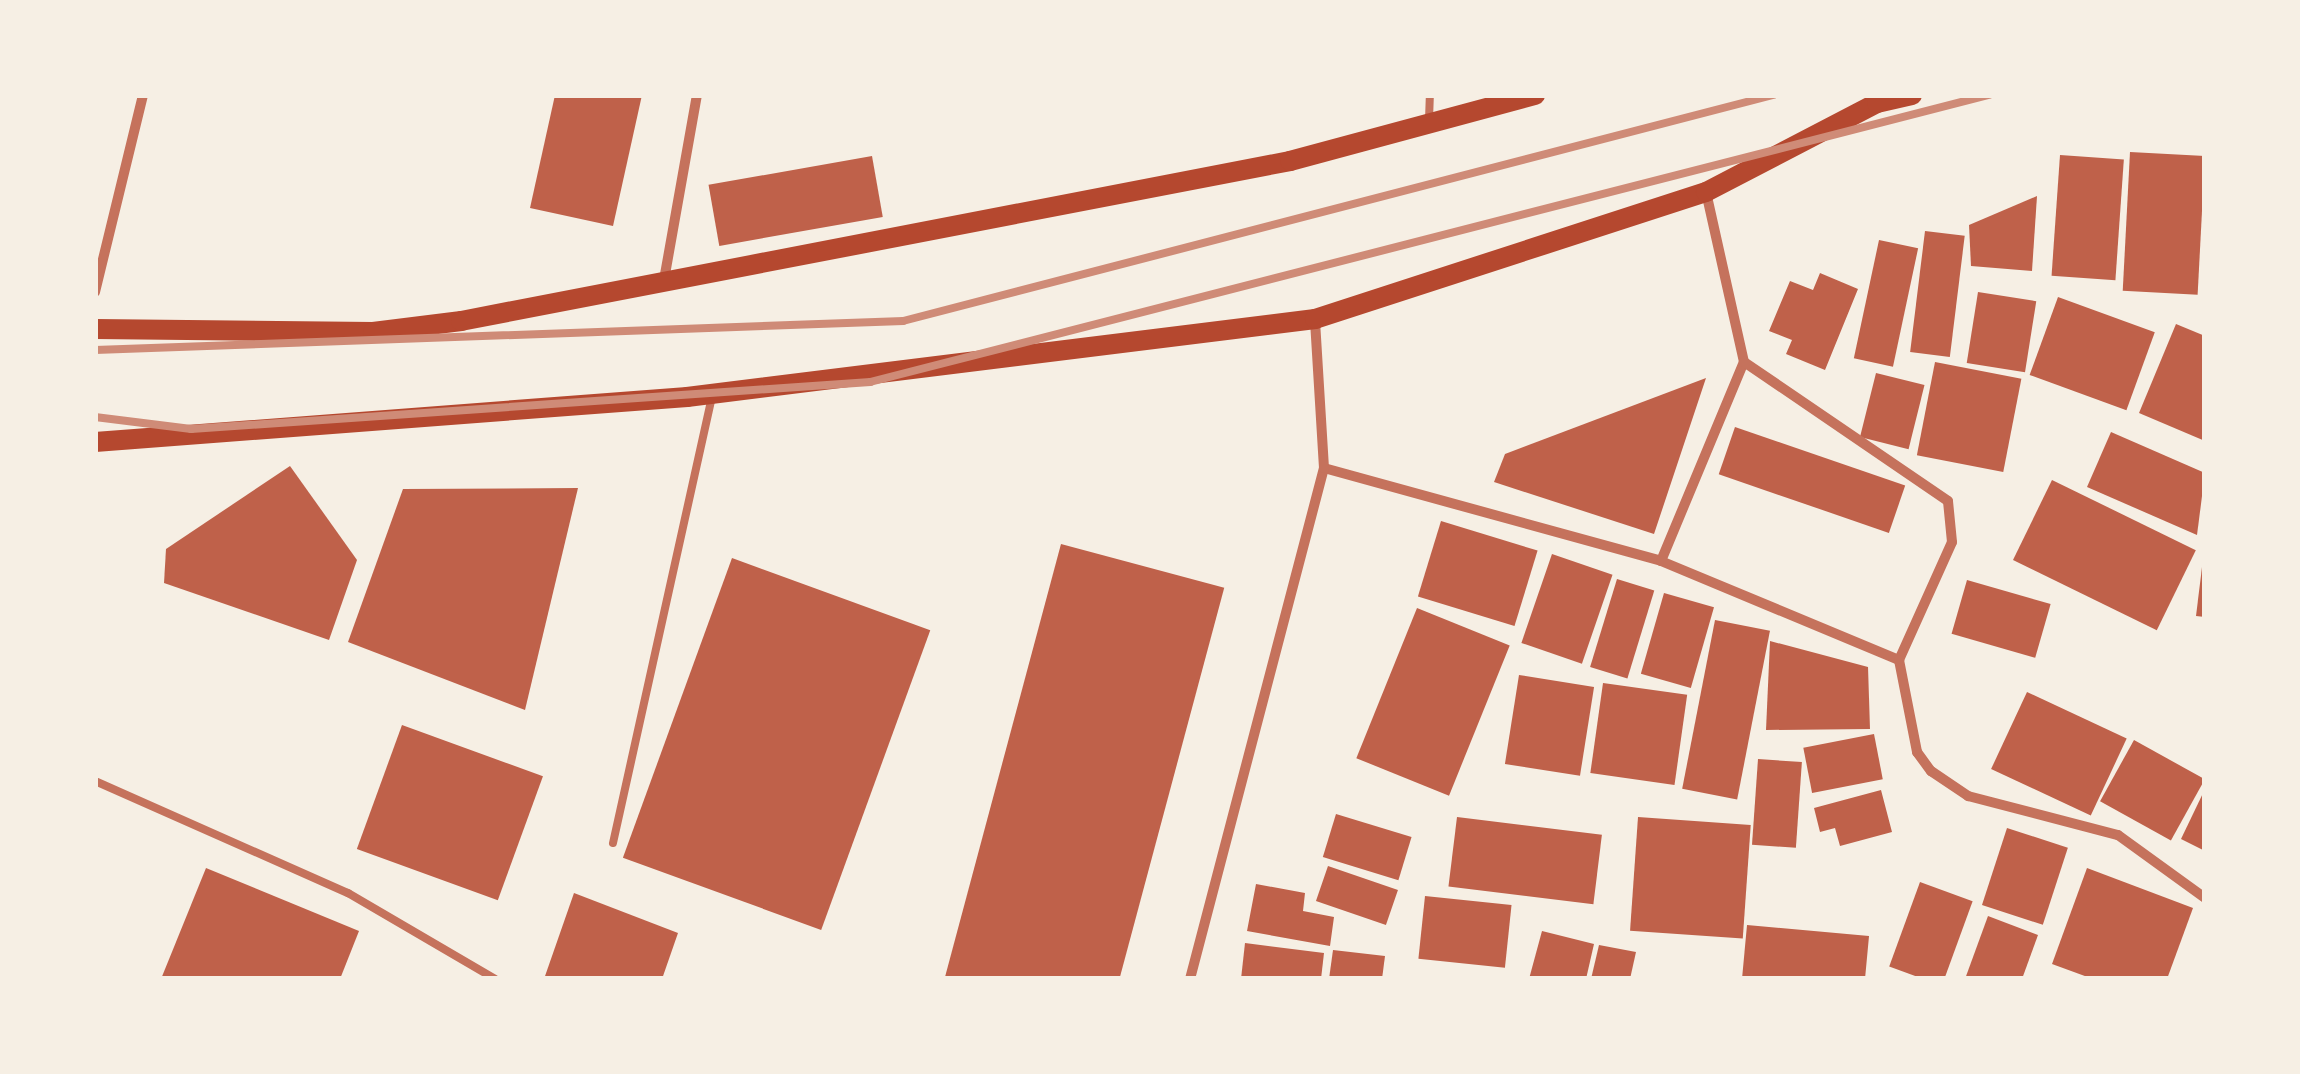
<!DOCTYPE html>
<style>
body{margin:0}
#map{position:relative;width:2300px;height:1074px;overflow:hidden;background:#f6efe4;font-family:"Source Sans 3",sans-serif}
div>[style]{position:absolute}
.building>*{inset:0;background:#bf614a;transform-origin:0 0}
.service>*{height:8px;margin:-4px;padding:0 4px;transform-origin:4px;border-radius:4px;background:#c5725c}
.minor>*{height:10px;margin:-5px;padding:0 5px;transform-origin:5px;border-radius:5px;background:#c5725c}
.secondary>*{height:20px;margin:-10px;padding:0 10px;transform-origin:10px;border-radius:10px;background:#b5482f}
.rail>*{height:8px;margin:-4px;padding:0 4px;transform-origin:4px;border-radius:4px;background:#cf8b77}
span{translate:-50% -50%;white-space:nowrap;text-align:center;line-height:1.15;-webkit-text-stroke:10px #f6efe4;paint-order:stroke}
.frame{position:absolute;inset:0;border:98px solid #f6efe4;pointer-events:none}
</style>
<div id="map">
<div class="building">
<i style="clip-path:polygon(555px 95px,642px 95px,613px 226px,530px 208px)"></i>
<i style="left:2130px;top:152px;width:75px;height:139px;rotate:3deg"></i>
<i style="left:2060px;top:155px;width:64px;height:121px;rotate:4deg"></i>
<i style="left:872px;top:156px;width:62px;height:166px;rotate:80deg"></i>
<i style="clip-path:polygon(2037px 196px,2032px 271px,1971px 266px,1969px 225px)"></i>
<i style="left:1925px;top:231px;width:40px;height:122px;rotate:7deg"></i>
<i style="left:1879px;top:240px;width:40px;height:121px;rotate:12deg"></i>
<i style="clip-path:polygon(1820px 273px,1858px 289px,1825px 370px,1786px 354px,1792px 340px,1769px 331px,1790px 281px,1813px 290px)"></i>
<i style="left:1978px;top:292px;width:59px;height:72px;rotate:9deg"></i>
<i style="left:2058px;top:297px;width:103px;height:83px;rotate:20deg"></i>
<i style="clip-path:polygon(2176px 324px,2205px 336px,2205px 441px,2139px 413px)"></i>
<i style="left:1935px;top:362px;width:88px;height:95px;rotate:11deg"></i>
<i style="left:1876px;top:373px;width:50px;height:66px;rotate:14deg"></i>
<i style="clip-path:polygon(1706px 378px,1654px 534px,1494px 482px,1505px 454px)"></i>
<i style="left:1735px;top:427px;width:180px;height:50px;rotate:19deg"></i>
<i style="clip-path:polygon(2111px 432px,2205px 473px,2197px 535px,2087px 487px)"></i>
<i style="clip-path:polygon(290px 466px,357px 560px,329px 640px,164px 583px,166px 549px)"></i>
<i style="left:2052px;top:480px;width:160px;height:89px;rotate:26deg"></i>
<i style="clip-path:polygon(578px 488px,525px 710px,348px 642px,403px 489px)"></i>
<i style="left:1441px;top:521px;width:101px;height:79px;rotate:17deg"></i>
<i style="left:1061px;top:544px;width:169px;height:451px;rotate:15deg"></i>
<i style="left:1552px;top:554px;width:64px;height:94px;rotate:19deg"></i>
<i style="left:732px;top:558px;width:211px;height:319px;rotate:20deg"></i>
<i style="clip-path:polygon(2203px 559px,2205px 560px,2205px 617px,2196px 616px)"></i>
<i style="left:1617px;top:579px;width:39px;height:92px;rotate:17deg"></i>
<i style="left:1967px;top:580px;width:87px;height:56px;rotate:16deg"></i>
<i style="left:1664px;top:593px;width:52px;height:84px;rotate:16deg"></i>
<i style="left:1417px;top:608px;width:100px;height:162px;rotate:22deg"></i>
<i style="left:1715px;top:620px;width:56px;height:172px;rotate:11deg"></i>
<i style="clip-path:polygon(1770px 641px,1868px 667px,1870px 729px,1766px 730px)"></i>
<i style="left:1519px;top:675px;width:76px;height:90px;rotate:9deg"></i>
<i style="left:1603px;top:683px;width:85px;height:91px;rotate:8deg"></i>
<i style="left:2027px;top:692px;width:110px;height:85px;rotate:25deg"></i>
<i style="left:402px;top:725px;width:150px;height:132px;rotate:20deg"></i>
<i style="left:1874px;top:734px;width:46px;height:72px;rotate:79deg"></i>
<i style="left:2134px;top:740px;width:81px;height:70px;rotate:29deg"></i>
<i style="left:1758px;top:759px;width:44px;height:86px;rotate:4deg"></i>
<i style="clip-path:polygon(2205px 789px,2205px 851px,2181px 839px)"></i>
<i style="clip-path:polygon(1881px 790px,1892px 832px,1840px 846px,1835px 828px,1820px 832px,1814px 808px)"></i>
<i style="left:1336px;top:814px;width:79px;height:45px;rotate:17deg"></i>
<i style="left:1457px;top:817px;width:146px;height:70px;rotate:7deg"></i>
<i style="left:1638px;top:817px;width:113px;height:114px;rotate:4deg"></i>
<i style="left:2007px;top:828px;width:64px;height:81px;rotate:18deg"></i>
<i style="left:1328px;top:866px;width:74px;height:37px;rotate:19deg"></i>
<i style="clip-path:polygon(206px 868px,359px 931px,340px 979px,161px 979px)"></i>
<i style="clip-path:polygon(2087px 868px,2193px 908px,2167px 979px,2093px 979px,2052px 964px)"></i>
<i style="left:1920px;top:882px;width:56px;height:90px;rotate:20deg"></i>
<i style="clip-path:polygon(1256px 884px,1305px 893px,1303px 911px,1334px 917px,1330px 946px,1247px 931px)"></i>
<i style="clip-path:polygon(574px 893px,678px 933px,662px 979px,544px 979px)"></i>
<i style="left:1425px;top:896px;width:87px;height:63px;rotate:6deg"></i>
<i style="clip-path:polygon(1988px 916px,2038px 935px,2022px 979px,1965px 979px)"></i>
<i style="clip-path:polygon(1747px 925px,1869px 936px,1865px 979px,1742px 979px)"></i>
<i style="clip-path:polygon(1542px 931px,1594px 944px,1586px 979px,1529px 979px)"></i>
<i style="clip-path:polygon(1245px 943px,1324px 953px,1321px 979px,1241px 979px)"></i>
<i style="clip-path:polygon(1599px 945px,1636px 952px,1630px 979px,1591px 979px)"></i>
<i style="clip-path:polygon(1333px 950px,1385px 956px,1382px 979px,1329px 979px)"></i>
</div>
<div class="service">
<i style="left:1429px;top:120px;width:25px;rotate:-88deg"></i>
<i style="left:95px;top:781px;width:277px;rotate:23.9deg"></i>
<i style="left:348px;top:893px;width:170px;rotate:30.3deg"></i>
<i style="left:613px;top:843px;width:456px;rotate:-77.5deg"></i>
</div>
<div class="minor">
<i style="left:664px;top:280px;width:188px;rotate:-79.9deg"></i>
<i style="left:95px;top:292px;width:203px;rotate:-76.3deg"></i>
<i style="left:1324px;top:468px;width:350px;rotate:15.4deg"></i>
<i style="left:1661px;top:561px;width:216px;rotate:-67.4deg"></i>
<i style="left:1744px;top:362px;width:174px;rotate:-102.6deg"></i>
<i style="left:1661px;top:561px;width:258px;rotate:22.6deg"></i>
<i style="left:1899px;top:660px;width:129px;rotate:-65.8deg"></i>
<i style="left:1952px;top:542px;width:41px;rotate:-95.6deg"></i>
<i style="left:1948px;top:501px;width:247px;rotate:-145.7deg"></i>
<i style="left:1899px;top:660px;width:94px;rotate:78.9deg"></i>
<i style="left:1917px;top:752px;width:24px;rotate:54deg"></i>
<i style="left:1931px;top:771px;width:45px;rotate:34deg"></i>
<i style="left:1968px;top:796px;width:155px;rotate:14.6deg"></i>
<i style="left:2118px;top:835px;width:107px;rotate:35.9deg"></i>
<i style="left:1190px;top:979px;width:528px;rotate:-75.31deg"></i>
<i style="left:1324px;top:468px;width:148px;rotate:-93.5deg"></i>
</div>
<div class="secondary">
<i style="left:95px;top:329px;width:278px;rotate:0.6deg"></i>
<i style="left:373px;top:332px;width:89px;rotate:-7.1deg"></i>
<i style="left:461px;top:321px;width:844px;rotate:-10.92deg"></i>
<i style="left:1290px;top:161px;width:254px;rotate:-15.1deg"></i>
<i style="left:95px;top:442px;width:594px;rotate:-4.35deg"></i>
<i style="left:687px;top:397px;width:633px;rotate:-7.08deg"></i>
<i style="left:1315px;top:319px;width:411px;rotate:-18deg"></i>
<i style="left:1706px;top:192px;width:193px;rotate:-27.5deg"></i>
<i style="left:1877px;top:103px;width:36px;rotate:-13deg"></i>
</div>
<div class="rail">
<i style="left:95px;top:350px;width:809px;rotate:-2.06deg"></i>
<i style="left:903px;top:321px;width:899px;rotate:-14.56deg"></i>
<i style="left:95px;top:417px;width:97px;rotate:7.1deg"></i>
<i style="left:191px;top:429px;width:681px;rotate:-3.96deg"></i>
<i style="left:870px;top:382px;width:1155px;rotate:-14.39deg"></i>
</div>
<div class="frame"></div>
</div>
